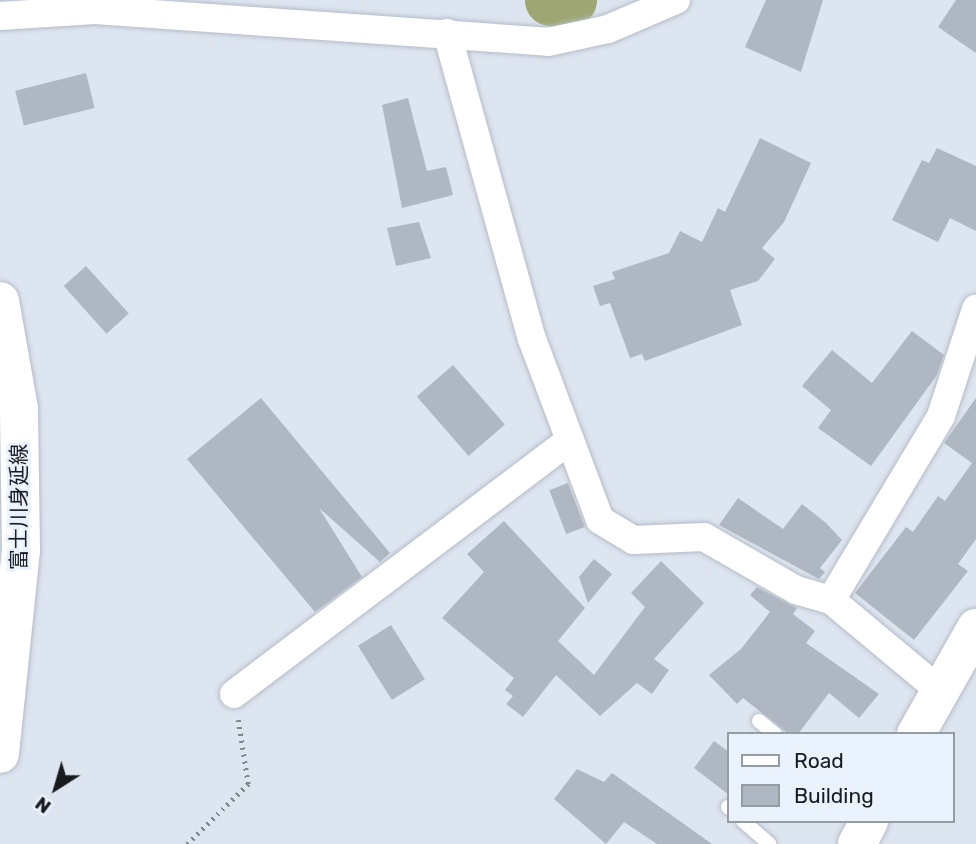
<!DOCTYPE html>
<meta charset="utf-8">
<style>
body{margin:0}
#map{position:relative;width:976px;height:844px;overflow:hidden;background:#dde5f0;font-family:Rubik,"Noto Sans JP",sans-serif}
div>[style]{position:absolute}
.river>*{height:51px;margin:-25.5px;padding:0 25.5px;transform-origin:25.5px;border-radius:25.5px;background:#9ea773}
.building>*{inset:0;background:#afb7c2;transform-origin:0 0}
.path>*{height:4.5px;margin-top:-2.25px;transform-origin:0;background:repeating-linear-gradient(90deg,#80868d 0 2px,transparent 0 7px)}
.roads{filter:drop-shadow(0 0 2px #b5bcc8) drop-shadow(0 0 2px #b5bcc8)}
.service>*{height:14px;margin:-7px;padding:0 7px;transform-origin:7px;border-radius:7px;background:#fff}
.minor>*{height:28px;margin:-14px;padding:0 14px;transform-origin:14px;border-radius:14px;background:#fff}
.primary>*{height:38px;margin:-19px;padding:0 19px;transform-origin:19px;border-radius:19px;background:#fff}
span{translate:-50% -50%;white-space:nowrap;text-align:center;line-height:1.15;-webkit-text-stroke:6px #eaf2fe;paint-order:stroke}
.street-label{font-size:21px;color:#181a1e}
.legend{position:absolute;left:727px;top:732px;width:228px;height:91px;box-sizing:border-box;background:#eaf2fe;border:2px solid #969ca4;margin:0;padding:9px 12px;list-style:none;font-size:21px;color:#181a1e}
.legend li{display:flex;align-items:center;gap:14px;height:35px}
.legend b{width:35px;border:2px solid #969ca4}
.north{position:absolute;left:21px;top:753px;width:70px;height:70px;-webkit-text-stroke:5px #eaf2fe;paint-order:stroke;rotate:217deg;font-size:19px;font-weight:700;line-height:28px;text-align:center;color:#181a1e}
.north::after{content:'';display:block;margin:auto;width:24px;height:32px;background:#181a1e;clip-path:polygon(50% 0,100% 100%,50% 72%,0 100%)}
</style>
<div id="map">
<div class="river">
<i style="left:550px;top:0;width:21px"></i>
</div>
<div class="building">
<i style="clip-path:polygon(766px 0,823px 0,801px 72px,745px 47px)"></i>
<i style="clip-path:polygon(956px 0,976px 0,976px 53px,938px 27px)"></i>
<i style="left:86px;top:73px;width:36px;height:73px;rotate:76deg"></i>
<i style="clip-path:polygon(408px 98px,427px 171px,446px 167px,453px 195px,402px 208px,382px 105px)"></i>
<i style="clip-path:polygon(760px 138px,811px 163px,784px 222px,762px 248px,775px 259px,758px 281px,730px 290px,742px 325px,645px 361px,642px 354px,630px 358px,610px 303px,600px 306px,593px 286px,615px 279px,612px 272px,669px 253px,680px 231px,702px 242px,718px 208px,725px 212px)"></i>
<i style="clip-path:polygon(937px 148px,976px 166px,976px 231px,950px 218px,938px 242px,892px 220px,922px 160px,929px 163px)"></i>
<i style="clip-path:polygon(419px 222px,431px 258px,396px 266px,387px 228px)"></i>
<i style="left:86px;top:266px;width:64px;height:30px;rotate:48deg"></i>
<i style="clip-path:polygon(912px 331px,944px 355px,937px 375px,871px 466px,818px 428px,831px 410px,802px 386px,832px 350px,872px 383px)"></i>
<i style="left:453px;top:365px;width:79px;height:48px;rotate:49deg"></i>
<i style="clip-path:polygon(261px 398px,390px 553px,380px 562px,319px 508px,362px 577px,315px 612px,187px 459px)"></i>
<i style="clip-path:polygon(976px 398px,976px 539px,958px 564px,968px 571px,914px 640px,855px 593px,906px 527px,913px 532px,938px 496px,945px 501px,972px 463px,944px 443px)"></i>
<i style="left:568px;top:483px;width:47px;height:20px;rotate:69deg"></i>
<i style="clip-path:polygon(738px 498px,783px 529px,802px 504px,826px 523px,842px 540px,820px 568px,825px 572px,819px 579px,719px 525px)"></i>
<i style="clip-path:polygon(504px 521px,585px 608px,558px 641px,594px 675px,645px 607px,631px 593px,661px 561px,704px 603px,654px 659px,669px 670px,652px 694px,637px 683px,600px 716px,556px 675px,523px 717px,506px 704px,513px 696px,505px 690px,514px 678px,442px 618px,484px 572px,467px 554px)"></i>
<i style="clip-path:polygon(594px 559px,612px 574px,588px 603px,579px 577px)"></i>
<i style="clip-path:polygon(757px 587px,797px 608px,793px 614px,815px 631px,806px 643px,879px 694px,859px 718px,829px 693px,798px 734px,789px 734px,743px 698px,737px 704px,709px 675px,741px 649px,770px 612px,750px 595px)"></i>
<i style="left:391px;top:625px;width:64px;height:39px;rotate:58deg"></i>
<i style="clip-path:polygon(714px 741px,729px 752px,729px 795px,694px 768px)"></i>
<i style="clip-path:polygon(577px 769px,604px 782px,612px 773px,712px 844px,657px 844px,624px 822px,606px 844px,554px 799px)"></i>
</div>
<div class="path">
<i style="left:187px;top:844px;width:86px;rotate:-44.5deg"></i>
<i style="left:248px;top:784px;width:65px;rotate:-98.9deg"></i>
</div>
<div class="roads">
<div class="service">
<i style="left:759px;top:721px;width:21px;rotate:39deg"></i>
<i style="left:728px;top:807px;width:1px;rotate:45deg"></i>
<i style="left:743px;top:821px;width:35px;rotate:41deg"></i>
</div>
<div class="minor">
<i style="left:0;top:16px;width:95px;rotate:-3.6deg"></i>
<i style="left:95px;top:10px;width:454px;rotate:4deg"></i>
<i style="left:548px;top:42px;width:61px;rotate:-12.2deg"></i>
<i style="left:608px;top:29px;width:74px;rotate:-23.1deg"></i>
<i style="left:447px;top:33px;width:318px;rotate:74.5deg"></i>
<i style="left:532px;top:339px;width:193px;rotate:69.4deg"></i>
<i style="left:600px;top:520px;width:39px;rotate:31deg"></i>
<i style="left:633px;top:540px;width:71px;rotate:-2.4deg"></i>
<i style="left:704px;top:537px;width:106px;rotate:29.9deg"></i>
<i style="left:796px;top:590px;width:36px;rotate:16deg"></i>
<i style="left:831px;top:600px;width:141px;rotate:39.8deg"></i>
<i style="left:831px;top:600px;width:214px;rotate:-59.1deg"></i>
<i style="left:941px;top:416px;width:113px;rotate:-71.9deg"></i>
<i style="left:234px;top:694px;width:421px;rotate:-37.1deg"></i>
</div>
<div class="primary">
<i style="left:0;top:301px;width:110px;rotate:80deg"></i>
<i style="left:19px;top:409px;width:141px;rotate:89.2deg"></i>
<i style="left:21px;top:550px;width:205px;rotate:95.9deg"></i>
<i style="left:916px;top:734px;width:122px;rotate:-60.5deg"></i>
<i style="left:857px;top:844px;width:26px;rotate:-62deg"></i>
</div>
</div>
<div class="street-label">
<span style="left:19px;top:507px;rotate:-90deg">富士川身延線</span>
</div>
<ul class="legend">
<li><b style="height:9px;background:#fff"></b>Road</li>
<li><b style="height:19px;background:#afb7c2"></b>Building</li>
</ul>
<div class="north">N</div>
</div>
